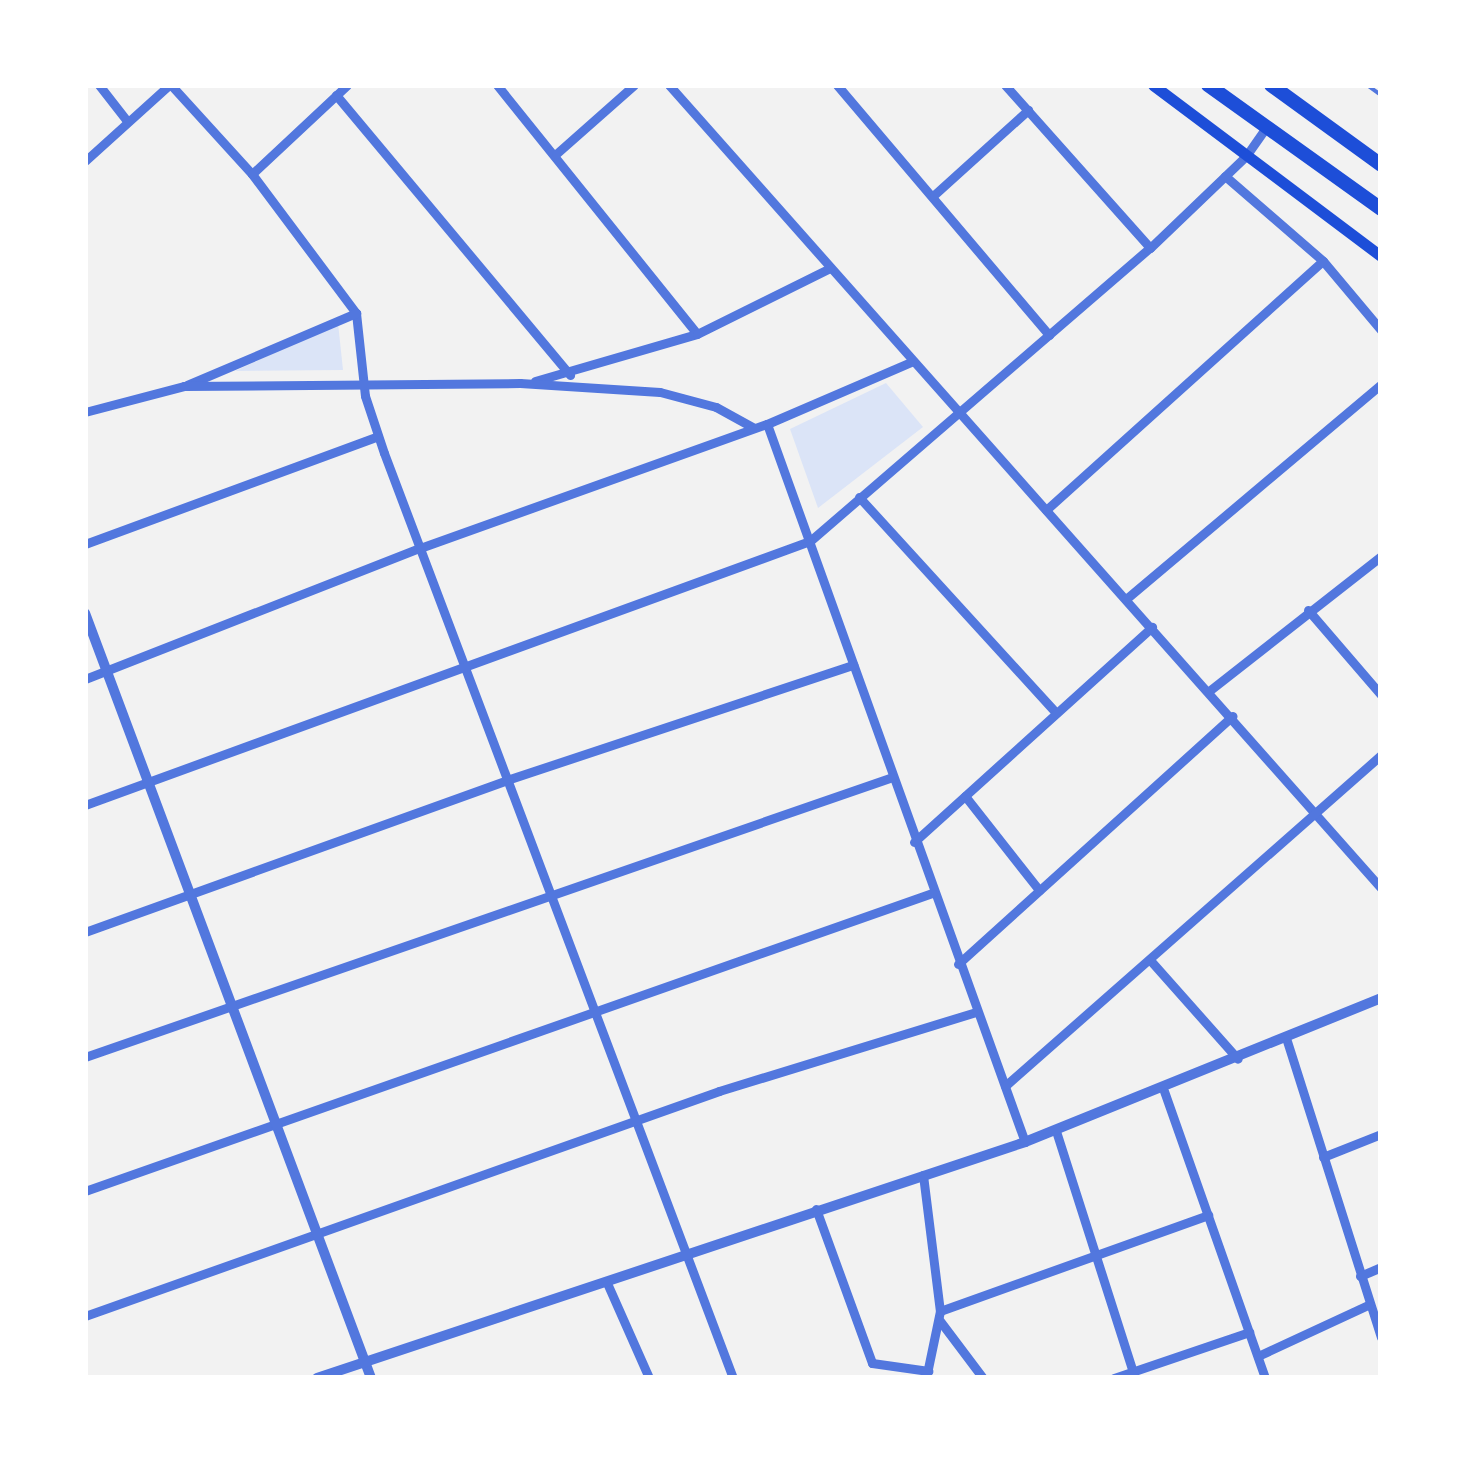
<!DOCTYPE html>
<style>
body{margin:0}
#map{position:relative;width:1466px;height:1463px;overflow:hidden;background:#f2f2f2;font-family:Cabin,sans-serif}
div>[style]{position:absolute}
.green>*{inset:0;background:#dbe4f7}
.service>*{height:4px;margin:-2px;padding:0 2px;transform-origin:2px;border-radius:2px;background:#5277de}
.minor>*{height:9px;margin:-4.5px;padding:0 4.5px;transform-origin:4.5px;border-radius:4.5px;background:#5277de}
.tertiary>*{height:10px;margin:-5px;padding:0 5px;transform-origin:5px;border-radius:5px;background:#5277de}
.secondary>*{height:11px;margin:-5.5px;padding:0 5.5px;transform-origin:5.5px;border-radius:5.5px;background:#1d4ed8}
.trunk>*{height:14px;margin:-7px;padding:0 7px;transform-origin:7px;border-radius:7px;background:#1d4ed8}
span{translate:-50% -50%;white-space:nowrap;text-align:center;line-height:1.15;-webkit-text-stroke:10px #fff;paint-order:stroke}
.frame{position:absolute;inset:0;border:88px solid #fff;pointer-events:none}
</style>
<div id="map">
<div class="green">
<i style="clip-path:polygon(338px 323px,343px 370px,235px 371px)"></i>
<i style="clip-path:polygon(886px 383px,923px 427px,818px 508px,790px 429px)"></i>
</div>
<div class="service">
<i style="left:1367px;top:85px;width:17px;rotate:36deg"></i>
</div>
<div class="minor">
<i style="left:99px;top:85px;width:46px;rotate:52.1deg"></i>
<i style="left:171px;top:85px;width:120px;rotate:47.7deg"></i>
<i style="left:252px;top:174px;width:174px;rotate:53.2deg"></i>
<i style="left:356px;top:313px;width:83px;rotate:83.8deg"></i>
<i style="left:365px;top:396px;width:60px;rotate:71.6deg"></i>
<i style="left:384px;top:453px;width:989px;rotate:69.33deg"></i>
<i style="left:497px;top:85px;width:319px;rotate:51.2deg"></i>
<i style="left:669px;top:85px;width:1073px;rotate:48.44deg"></i>
<i style="left:837px;top:85px;width:328px;rotate:49.7deg"></i>
<i style="left:1005px;top:85px;width:218px;rotate:48.3deg"></i>
<i style="left:336px;top:95px;width:365px;rotate:50.1deg"></i>
<i style="left:556px;top:154px;width:104px;rotate:-41.5deg"></i>
<i style="left:85px;top:161px;width:113px;rotate:-42.1deg"></i>
<i style="left:252px;top:174px;width:130px;rotate:-43.1deg"></i>
<i style="left:1225px;top:176px;width:130px;rotate:40.9deg"></i>
<i style="left:1323px;top:261px;width:90px;rotate:50deg"></i>
<i style="left:934px;top:195px;width:127px;rotate:-42.1deg"></i>
<i style="left:535px;top:381px;width:169px;rotate:-16.2deg"></i>
<i style="left:697px;top:334px;width:148px;rotate:-26.4deg"></i>
<i style="left:187px;top:385px;width:184px;rotate:-23.1deg"></i>
<i style="left:85px;top:412px;width:102px;rotate:-14.7deg"></i>
<i style="left:184px;top:386px;width:336px;rotate:-0.5deg"></i>
<i style="left:520px;top:383px;width:140px;rotate:3.7deg"></i>
<i style="left:660px;top:392px;width:58px;rotate:15deg"></i>
<i style="left:716px;top:407px;width:43px;rotate:28.9deg"></i>
<i style="left:767px;top:424px;width:763px;rotate:70.24deg"></i>
<i style="left:859px;top:497px;width:292px;rotate:47.6deg"></i>
<i style="left:1046px;top:510px;width:372px;rotate:-42deg"></i>
<i style="left:85px;top:544px;width:312px;rotate:-20.2deg"></i>
<i style="left:1126px;top:599px;width:334px;rotate:-40.1deg"></i>
<i style="left:1308px;top:610px;width:112px;rotate:49.3deg"></i>
<i style="left:85px;top:679px;width:360px;rotate:-21.4deg"></i>
<i style="left:420px;top:548px;width:368px;rotate:-19.7deg"></i>
<i style="left:767px;top:424px;width:157px;rotate:-23.3deg"></i>
<i style="left:1209px;top:691px;width:219px;rotate:-38.1deg"></i>
<i style="left:965px;top:796px;width:120px;rotate:51.8deg"></i>
<i style="left:85px;top:805px;width:772px;rotate:-20.01deg"></i>
<i style="left:810px;top:541px;width:449px;rotate:-40.8deg"></i>
<i style="left:1150px;top:248px;width:133px;rotate:-43.8deg"></i>
<i style="left:1246px;top:156px;width:35px;rotate:-55deg"></i>
<i style="left:914px;top:842px;width:321px;rotate:-42.1deg"></i>
<i style="left:85px;top:932px;width:449px;rotate:-19.8deg"></i>
<i style="left:507px;top:780px;width:365px;rotate:-18.4deg"></i>
<i style="left:1150px;top:960px;width:132px;rotate:48.4deg"></i>
<i style="left:958px;top:964px;width:370px;rotate:-42.1deg"></i>
<i style="left:1287px;top:1041px;width:311px;rotate:72.4deg"></i>
<i style="left:85px;top:1057px;width:854px;rotate:-19.13deg"></i>
<i style="left:1005px;top:1086px;width:501px;rotate:-41.36deg"></i>
<i style="left:1164px;top:1091px;width:304px;rotate:70.6deg"></i>
<i style="left:1056px;top:1131px;width:259px;rotate:72.3deg"></i>
<i style="left:1323px;top:1157px;width:62px;rotate:-21.6deg"></i>
<i style="left:923px;top:1175px;width:137px;rotate:82.9deg"></i>
<i style="left:940px;top:1311px;width:68px;rotate:101.8deg"></i>
<i style="left:85px;top:1191px;width:898px;rotate:-19.38deg"></i>
<i style="left:816px;top:1209px;width:164px;rotate:70deg"></i>
<i style="left:872px;top:1363px;width:57px;rotate:8.1deg"></i>
<i style="left:1360px;top:1276px;width:23px;rotate:-23deg"></i>
<i style="left:607px;top:1283px;width:104px;rotate:66.1deg"></i>
<i style="left:940px;top:1311px;width:285px;rotate:-19.7deg"></i>
<i style="left:85px;top:1316px;width:673px;rotate:-19.54deg"></i>
<i style="left:719px;top:1091px;width:268px;rotate:-17.1deg"></i>
<i style="left:940px;top:1321px;width:71px;rotate:53deg"></i>
<i style="left:1258px;top:1356px;width:123px;rotate:-24.9deg"></i>
<i style="left:1114px;top:1378px;width:143px;rotate:-18.8deg"></i>
</div>
<div class="tertiary">
<i style="left:85px;top:613px;width:817px;rotate:69.5deg"></i>
<i style="left:317px;top:1378px;width:746px;rotate:-18.43deg"></i>
<i style="left:1025px;top:1142px;width:384px;rotate:-22deg"></i>
</div>
<div class="secondary">
<i style="left:1153px;top:85px;width:285px;rotate:36.9deg"></i>
</div>
<div class="trunk">
<i style="left:1208px;top:85px;width:213px;rotate:35.6deg"></i>
<i style="left:1271px;top:85px;width:136px;rotate:36deg"></i>
</div>
<div class="frame"></div>
</div>
